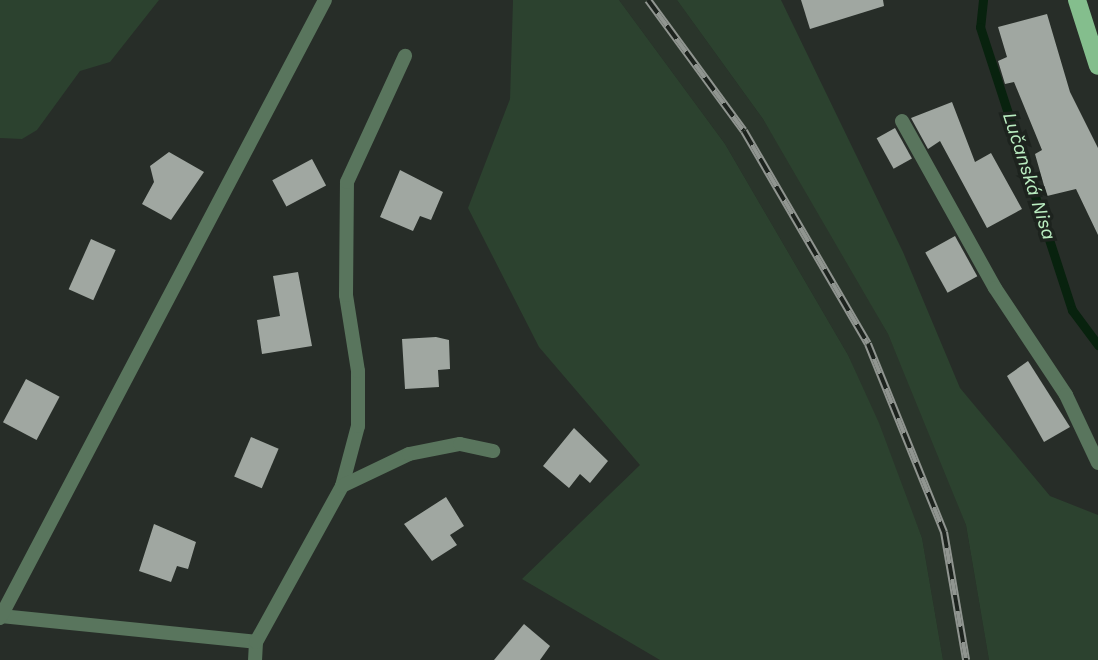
<!DOCTYPE html>
<meta charset="utf-8">
<style>
body{margin:0}
#map{position:relative;width:1098px;height:660px;overflow:hidden;background:#272d28;font-family:"Work Sans",sans-serif}
div>[style]{position:absolute}
.built>*{inset:0;background:#2a352b}
.green>*{inset:0;background:#2c422f}
.stream>*{height:9px;margin:-4.5px;padding:0 4.5px;transform-origin:4.5px;border-radius:4.5px;background:#08220e}
.building>*{inset:0;background:#a0a7a1;transform-origin:0 0}
.service>*{height:14px;margin:-7px;padding:0 7px;transform-origin:7px;border-radius:7px;background:#59755d}
.minor>*{height:14px;margin:-7px;padding:0 7px;transform-origin:7px;border-radius:7px;background:#59755d}
.primary>*{height:18px;margin:-9px;padding:0 9px;transform-origin:9px;border-radius:9px;background:#84be8d}
.rail>*{height:8px;margin-top:-4px;transform-origin:0;background:repeating-linear-gradient(90deg,#1d231e 0 16px,#909590 0 32px);box-sizing:border-box;border-block:2px solid #909590}
span{translate:-50% -50%;white-space:nowrap;text-align:center;line-height:1.15;-webkit-text-stroke:7px #1d231e;paint-order:stroke}
.water-label{font-size:19px;color:#baedc1;font-style:italic}
</style>
<div id="map">
<div class="built">
<i style="clip-path:polygon(619px 0,677px 0,763px 119px,831px 231px,888px 334px,945px 466px,966px 525px,989px 660px,943px 660px,922px 538px,848px 355px,725px 144px)"></i>
</div>
<div class="green">
<i style="clip-path:polygon(0 0,159px 0,110px 62px,80px 71px,37px 130px,22px 139px,0 138px)"></i>
<i style="clip-path:polygon(513px 0,619px 0,725px 144px,848px 355px,879px 423px,922px 538px,943px 660px,660px 660px,522px 579px,640px 465px,539px 347px,468px 208px,510px 99px)"></i>
<i style="clip-path:polygon(677px 0,781px 0,903px 252px,960px 388px,1050px 496px,1098px 515px,1098px 660px,989px 660px,966px 525px,888px 334px,763px 119px)"></i>
</div>
<div class="stream">
<i style="left:983px;top:0;width:27px;rotate:96deg"></i>
<i style="left:980px;top:27px;width:298px;rotate:72deg"></i>
<i style="left:1072px;top:310px;width:44px;rotate:53.4deg"></i>
</div>
<div class="building">
<i style="clip-path:polygon(801px 0,883px 0,884px 6px,810px 29px)"></i>
<i style="clip-path:polygon(1047px 14px,1070px 92px,1098px 148px,1098px 235px,1076px 189px,1047px 196px,1035px 154px,1042px 150px,1014px 82px,1005px 84px,998px 61px,1007px 57px,998px 27px)"></i>
<i style="clip-path:polygon(952px 102px,975px 162px,991px 153px,1022px 209px,987px 228px,940px 141px,928px 149px,911px 118px)"></i>
<i style="left:895px;top:128px;width:35px;height:21px;rotate:61deg"></i>
<i style="clip-path:polygon(169px 152px,204px 172px,171px 220px,142px 204px,154px 182px,150px 166px)"></i>
<i style="left:312px;top:159px;width:30px;height:45px;rotate:62deg"></i>
<i style="clip-path:polygon(400px 170px,443px 192px,431px 220px,420px 216px,413px 231px,380px 217px)"></i>
<i style="left:955px;top:236px;width:46px;height:34px;rotate:61deg"></i>
<i style="left:91px;top:239px;width:27px;height:55px;rotate:24deg"></i>
<i style="clip-path:polygon(298px 272px,312px 346px,262px 354px,257px 320px,280px 316px,273px 276px)"></i>
<i style="clip-path:polygon(436px 337px,449px 340px,450px 369px,438px 370px,439px 387px,405px 389px,402px 339px)"></i>
<i style="clip-path:polygon(1028px 361px,1070px 427px,1044px 442px,1007px 376px)"></i>
<i style="left:26px;top:379px;width:38px;height:49px;rotate:28deg"></i>
<i style="clip-path:polygon(574px 428px,608px 461px,590px 483px,580px 474px,569px 488px,543px 466px)"></i>
<i style="left:251px;top:437px;width:30px;height:43px;rotate:23deg"></i>
<i style="clip-path:polygon(446px 497px,464px 526px,450px 535px,457px 545px,432px 561px,404px 524px)"></i>
<i style="clip-path:polygon(154px 524px,196px 542px,188px 569px,177px 566px,171px 582px,139px 571px)"></i>
<i style="clip-path:polygon(524px 624px,550px 646px,540px 660px,494px 660px)"></i>
</div>
<div class="service">
<i style="left:902px;top:121px;width:191px;rotate:60.9deg"></i>
<i style="left:995px;top:288px;width:128px;rotate:56.4deg"></i>
<i style="left:1066px;top:395px;width:75px;rotate:64.8deg"></i>
</div>
<div class="minor">
<i style="left:342px;top:486px;width:62px;rotate:-75.1deg"></i>
<i style="left:358px;top:426px;width:55px;rotate:-90deg"></i>
<i style="left:358px;top:371px;width:77px;rotate:-99deg"></i>
<i style="left:346px;top:295px;width:113px;rotate:-89.5deg"></i>
<i style="left:347px;top:182px;width:139px;rotate:-65.3deg"></i>
<i style="left:1px;top:616px;width:256px;rotate:5.8deg"></i>
<i style="left:256px;top:642px;width:18px;rotate:93deg"></i>
<i style="left:0;top:618px;width:698px;rotate:-62.26deg"></i>
<i style="left:256px;top:642px;width:178px;rotate:-61.1deg"></i>
<i style="left:342px;top:486px;width:74px;rotate:-25.5deg"></i>
<i style="left:409px;top:454px;width:52px;rotate:-11.1deg"></i>
<i style="left:460px;top:444px;width:34px;rotate:12deg"></i>
</div>
<div class="primary">
<i style="left:1077px;top:0;width:69px;rotate:72.3deg"></i>
</div>
<div class="rail">
<i style="left:648px;top:0;width:162px;rotate:53.8deg"></i>
<i style="left:744px;top:131px;width:246px;rotate:59.8deg"></i>
<i style="left:868px;top:344px;width:203px;rotate:68deg"></i>
<i style="left:944px;top:532px;width:130px;rotate:80.2deg"></i>
</div>
<div class="water-label">
<span style="left:1029px;top:176px;rotate:72deg">Lučanská Nisa</span>
</div>
</div>
